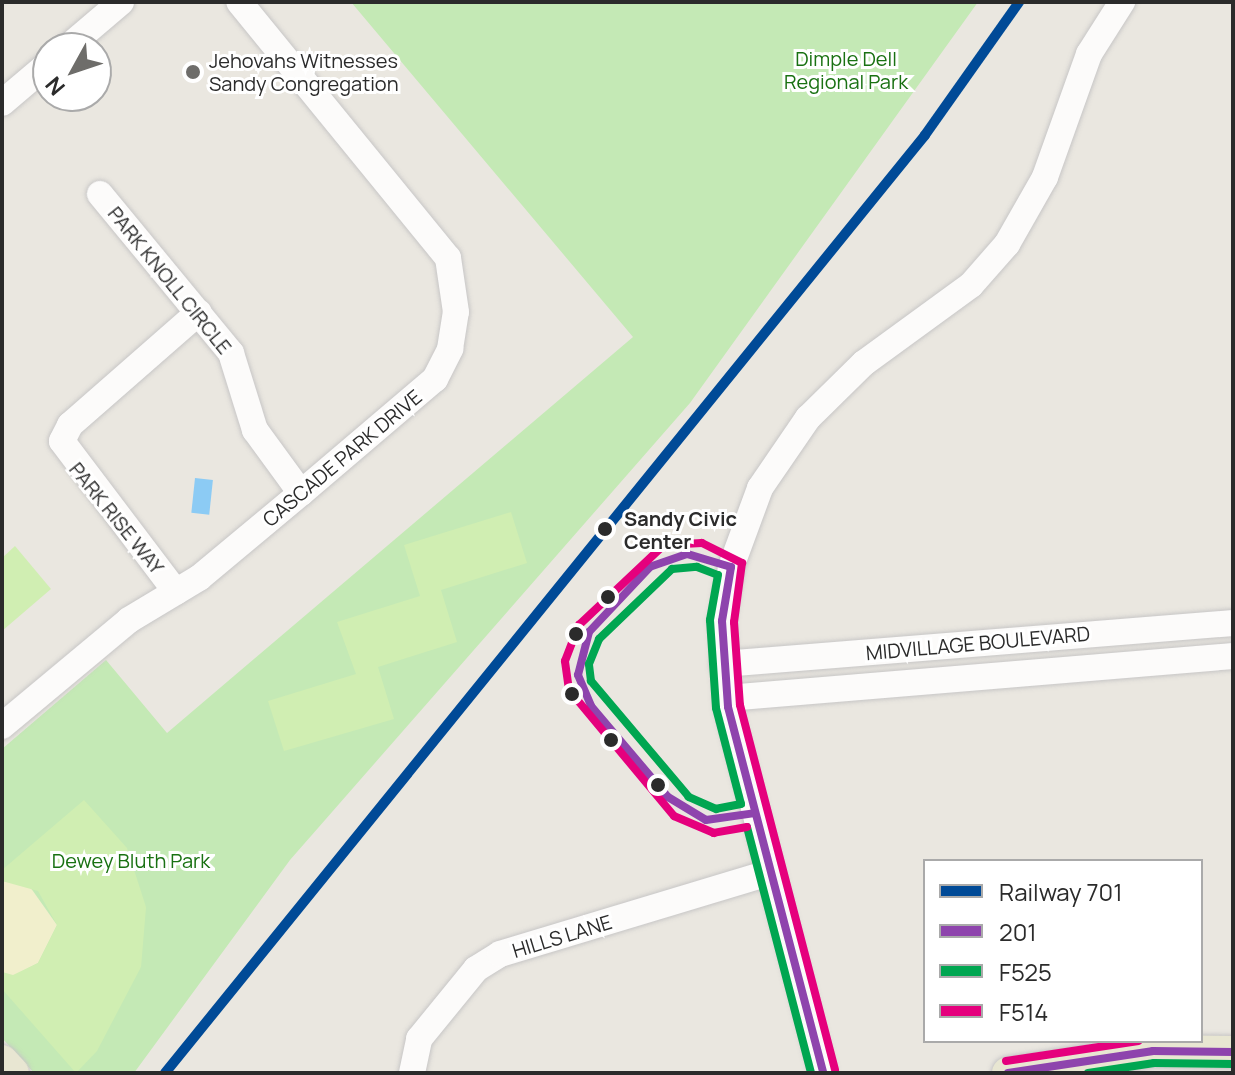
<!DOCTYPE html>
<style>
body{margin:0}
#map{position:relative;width:1235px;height:1075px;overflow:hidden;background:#eae7e0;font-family:Manrope,sans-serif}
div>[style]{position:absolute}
.green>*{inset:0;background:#c4e9b5}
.sand>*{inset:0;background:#f1efcc}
.pitch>*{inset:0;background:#d0eeb2}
.water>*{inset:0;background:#8ccbf4;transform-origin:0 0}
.roads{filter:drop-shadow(0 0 2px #c7c6c6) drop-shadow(0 0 2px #c7c6c6)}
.minor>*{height:26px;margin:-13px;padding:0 13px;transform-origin:13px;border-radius:13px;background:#fcfbfa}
.major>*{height:32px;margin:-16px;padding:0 16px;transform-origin:16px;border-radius:16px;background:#e8e6d2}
.bus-1>*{height:8px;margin:-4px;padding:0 4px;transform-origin:4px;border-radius:4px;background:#8e44ad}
.bus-2>*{height:8px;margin:-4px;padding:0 4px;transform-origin:4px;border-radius:4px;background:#00a651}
.bus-3>*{height:8px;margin:-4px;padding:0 4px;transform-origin:4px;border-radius:4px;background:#e5007d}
.rail-1>*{height:10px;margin:-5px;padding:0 5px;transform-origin:5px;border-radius:5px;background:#004a97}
.dots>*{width:22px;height:22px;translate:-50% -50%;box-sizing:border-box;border:4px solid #fff;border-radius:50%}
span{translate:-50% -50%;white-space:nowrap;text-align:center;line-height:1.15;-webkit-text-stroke:6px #fff;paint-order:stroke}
.park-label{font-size:20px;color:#197112}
.poi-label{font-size:20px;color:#2b2b2b}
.left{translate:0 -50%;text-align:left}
.street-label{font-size:20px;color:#2b2b2b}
.stop-label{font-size:20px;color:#2b2b2b;font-weight:700}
.frame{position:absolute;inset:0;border:4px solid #2b2b2b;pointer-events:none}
.legend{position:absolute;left:923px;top:859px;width:280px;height:184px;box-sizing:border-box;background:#fff;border:2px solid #aaa;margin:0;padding:10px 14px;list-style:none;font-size:24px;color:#2b2b2b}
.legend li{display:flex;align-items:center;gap:16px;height:40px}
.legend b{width:40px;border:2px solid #aaa}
.north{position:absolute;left:32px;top:32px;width:80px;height:80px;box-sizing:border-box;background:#fff;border:2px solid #aaa;border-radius:50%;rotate:230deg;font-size:22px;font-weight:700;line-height:32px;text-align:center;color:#2b2b2b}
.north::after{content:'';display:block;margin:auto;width:28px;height:36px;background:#6e6d6a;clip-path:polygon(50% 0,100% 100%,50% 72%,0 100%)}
</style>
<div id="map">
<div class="green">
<i style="clip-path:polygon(351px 2px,978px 2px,690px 403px,290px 860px,134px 1073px,34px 1073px,2px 1038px,2px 749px,106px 660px,167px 733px,633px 337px)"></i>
</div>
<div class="sand">
<i style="clip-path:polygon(2px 881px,28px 884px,57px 925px,38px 963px,13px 976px,2px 972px)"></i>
</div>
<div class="pitch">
<i style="clip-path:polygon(511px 512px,527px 563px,441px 590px,457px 642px,378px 667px,394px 719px,284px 751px,268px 701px,356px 674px,337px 622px,420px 596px,404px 545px)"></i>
<i style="clip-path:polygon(15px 546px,51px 589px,2px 631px,2px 558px)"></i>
<i style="clip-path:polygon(84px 800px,127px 848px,146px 907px,141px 967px,97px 1051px,76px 1073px,2px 989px,2px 972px,13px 975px,38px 963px,57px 925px,38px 891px,2px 881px,2px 870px)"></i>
</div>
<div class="water">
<i style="left:195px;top:478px;width:18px;height:35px;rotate:6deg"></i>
</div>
<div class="roads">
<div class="minor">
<i style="left:67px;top:48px;width:71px;rotate:-40.4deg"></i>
<i style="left:2px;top:103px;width:60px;rotate:-40.3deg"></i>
<i style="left:100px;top:194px;width:206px;rotate:50.5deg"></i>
<i style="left:231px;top:353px;width:81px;rotate:72.7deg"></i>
<i style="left:255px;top:430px;width:78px;rotate:53.9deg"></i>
<i style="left:176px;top:592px;width:189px;rotate:-127.1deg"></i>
<i style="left:62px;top:441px;width:18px;rotate:-63deg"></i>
<i style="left:70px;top:425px;width:171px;rotate:-41.2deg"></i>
<i style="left:723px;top:664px;width:512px;rotate:-4.6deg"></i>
<i style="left:727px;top:698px;width:508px;rotate:-4.74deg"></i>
<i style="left:2px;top:726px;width:165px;rotate:-39.8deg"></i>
<i style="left:129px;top:620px;width:82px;rotate:-31deg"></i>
<i style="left:199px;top:578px;width:133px;rotate:-39.8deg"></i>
<i style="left:301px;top:493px;width:176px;rotate:-40.4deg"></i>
<i style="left:435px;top:379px;width:34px;rotate:-63deg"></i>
<i style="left:450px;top:349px;width:37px;rotate:-81deg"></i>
<i style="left:456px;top:312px;width:55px;rotate:-98.4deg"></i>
<i style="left:448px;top:258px;width:330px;rotate:-129.2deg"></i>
<i style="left:412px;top:1073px;width:35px;rotate:-78deg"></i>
<i style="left:419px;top:1039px;width:90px;rotate:-50.8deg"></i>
<i style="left:476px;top:969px;width:28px;rotate:-32deg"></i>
<i style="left:500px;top:954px;width:283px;rotate:-16.8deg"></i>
<i style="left:823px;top:1073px;width:378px;rotate:-104.6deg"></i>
<i style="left:728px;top:707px;width:86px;rotate:-94deg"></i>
<i style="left:722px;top:621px;width:55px;rotate:-80.5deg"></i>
<i style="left:731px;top:567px;width:84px;rotate:-69.8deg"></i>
<i style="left:760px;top:488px;width:85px;rotate:-55.6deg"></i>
<i style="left:808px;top:418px;width:78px;rotate:-44.5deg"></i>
<i style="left:864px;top:363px;width:132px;rotate:-36.1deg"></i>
<i style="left:971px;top:285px;width:55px;rotate:-48.7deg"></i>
<i style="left:1007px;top:244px;width:77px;rotate:-60.4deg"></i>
<i style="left:1045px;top:177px;width:131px;rotate:-70.3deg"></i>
<i style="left:1089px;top:54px;width:62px;rotate:-57.6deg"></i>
</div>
<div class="major">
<i style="left:2px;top:1061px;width:16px;rotate:47deg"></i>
<i style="left:1008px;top:1073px;width:147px;rotate:-8.6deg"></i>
<i style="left:1153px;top:1051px;width:80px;rotate:0.7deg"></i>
</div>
</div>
<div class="bus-1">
<i style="left:731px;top:567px;width:55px;rotate:99.5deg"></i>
<i style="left:722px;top:621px;width:86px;rotate:86deg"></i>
<i style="left:728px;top:707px;width:378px;rotate:75.4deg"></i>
<i style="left:731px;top:567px;width:46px;rotate:-163.5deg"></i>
<i style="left:687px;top:554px;width:39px;rotate:161deg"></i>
<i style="left:650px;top:567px;width:89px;rotate:133.2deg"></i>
<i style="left:589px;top:632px;width:44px;rotate:104.3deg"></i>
<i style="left:578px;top:675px;width:34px;rotate:67deg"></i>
<i style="left:591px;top:706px;width:119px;rotate:49.8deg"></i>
<i style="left:668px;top:797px;width:44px;rotate:31.2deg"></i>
<i style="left:706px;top:820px;width:49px;rotate:-8.1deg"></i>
<i style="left:1008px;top:1073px;width:147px;rotate:-8.6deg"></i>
<i style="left:1153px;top:1051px;width:80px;rotate:0.7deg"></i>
</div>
<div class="bus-2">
<i style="left:697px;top:567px;width:22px;rotate:21deg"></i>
<i style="left:718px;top:575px;width:46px;rotate:100.1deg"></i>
<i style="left:710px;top:620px;width:88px;rotate:86.1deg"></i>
<i style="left:716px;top:708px;width:99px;rotate:75.4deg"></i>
<i style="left:741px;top:804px;width:25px;rotate:169deg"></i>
<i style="left:716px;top:809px;width:30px;rotate:-156deg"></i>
<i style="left:689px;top:797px;width:152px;rotate:-130.2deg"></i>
<i style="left:591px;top:681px;width:17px;rotate:-97deg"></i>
<i style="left:589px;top:664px;width:27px;rotate:-68deg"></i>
<i style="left:599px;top:639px;width:101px;rotate:-43.8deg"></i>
<i style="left:672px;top:569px;width:25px;rotate:-5deg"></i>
<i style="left:747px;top:827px;width:254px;rotate:75.4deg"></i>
<i style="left:1088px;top:1073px;width:67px;rotate:-8.6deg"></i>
<i style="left:1154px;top:1063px;width:79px;rotate:0.7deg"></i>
</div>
<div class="bus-3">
<i style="left:747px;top:827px;width:34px;rotate:170deg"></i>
<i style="left:714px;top:833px;width:43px;rotate:-157deg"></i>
<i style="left:674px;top:816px;width:164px;rotate:-129.8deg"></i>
<i style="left:569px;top:690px;width:29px;rotate:-98deg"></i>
<i style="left:565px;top:661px;width:39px;rotate:-69deg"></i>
<i style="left:579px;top:625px;width:117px;rotate:-43.3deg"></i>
<i style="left:664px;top:545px;width:38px;rotate:-3deg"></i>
<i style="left:702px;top:543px;width:45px;rotate:26.6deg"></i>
<i style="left:742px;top:563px;width:60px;rotate:97.7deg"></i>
<i style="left:734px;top:622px;width:83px;rotate:85.9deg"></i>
<i style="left:740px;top:705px;width:377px;rotate:75.4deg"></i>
<i style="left:1006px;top:1061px;width:134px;rotate:-8.6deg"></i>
</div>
<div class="rail-1">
<i style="left:165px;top:1073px;width:1207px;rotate:-50.98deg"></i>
<i style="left:925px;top:135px;width:163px;rotate:-54.7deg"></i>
</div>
<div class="dots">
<i style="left:193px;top:72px;background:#6e6d6a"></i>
<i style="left:605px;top:529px;background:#2b2b2b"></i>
<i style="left:608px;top:597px;background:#2b2b2b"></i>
<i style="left:576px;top:634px;background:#2b2b2b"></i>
<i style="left:572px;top:694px;background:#2b2b2b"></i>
<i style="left:611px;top:740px;background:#2b2b2b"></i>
<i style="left:658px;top:785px;background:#2b2b2b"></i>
</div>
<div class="park-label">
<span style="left:846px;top:70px">Dimple Dell<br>Regional Park</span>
<span style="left:131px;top:860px">Dewey Bluth Park</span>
</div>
<div class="poi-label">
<span class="left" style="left:209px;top:72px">Jehovahs Witnesses<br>Sandy Congregation</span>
</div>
<div class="street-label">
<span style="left:170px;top:280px;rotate:51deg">PARK KNOLL CIRCLE</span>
<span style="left:342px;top:458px;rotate:-40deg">CASCADE PARK DRIVE</span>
<span style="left:117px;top:518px;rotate:51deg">PARK RISE WAY</span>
<span style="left:978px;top:643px;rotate:-5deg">MIDVILLAGE BOULEVARD</span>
<span style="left:562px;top:936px;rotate:-17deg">HILLS LANE</span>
</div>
<div class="stop-label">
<span class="left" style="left:624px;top:530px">Sandy Civic<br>Center</span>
</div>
<div class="frame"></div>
<ul class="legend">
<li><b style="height:10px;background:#004a97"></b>Railway 701</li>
<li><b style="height:10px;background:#8e44ad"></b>201</li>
<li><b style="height:10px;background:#00a651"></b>F525</li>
<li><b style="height:10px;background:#e5007d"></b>F514</li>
</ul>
<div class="north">N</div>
</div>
